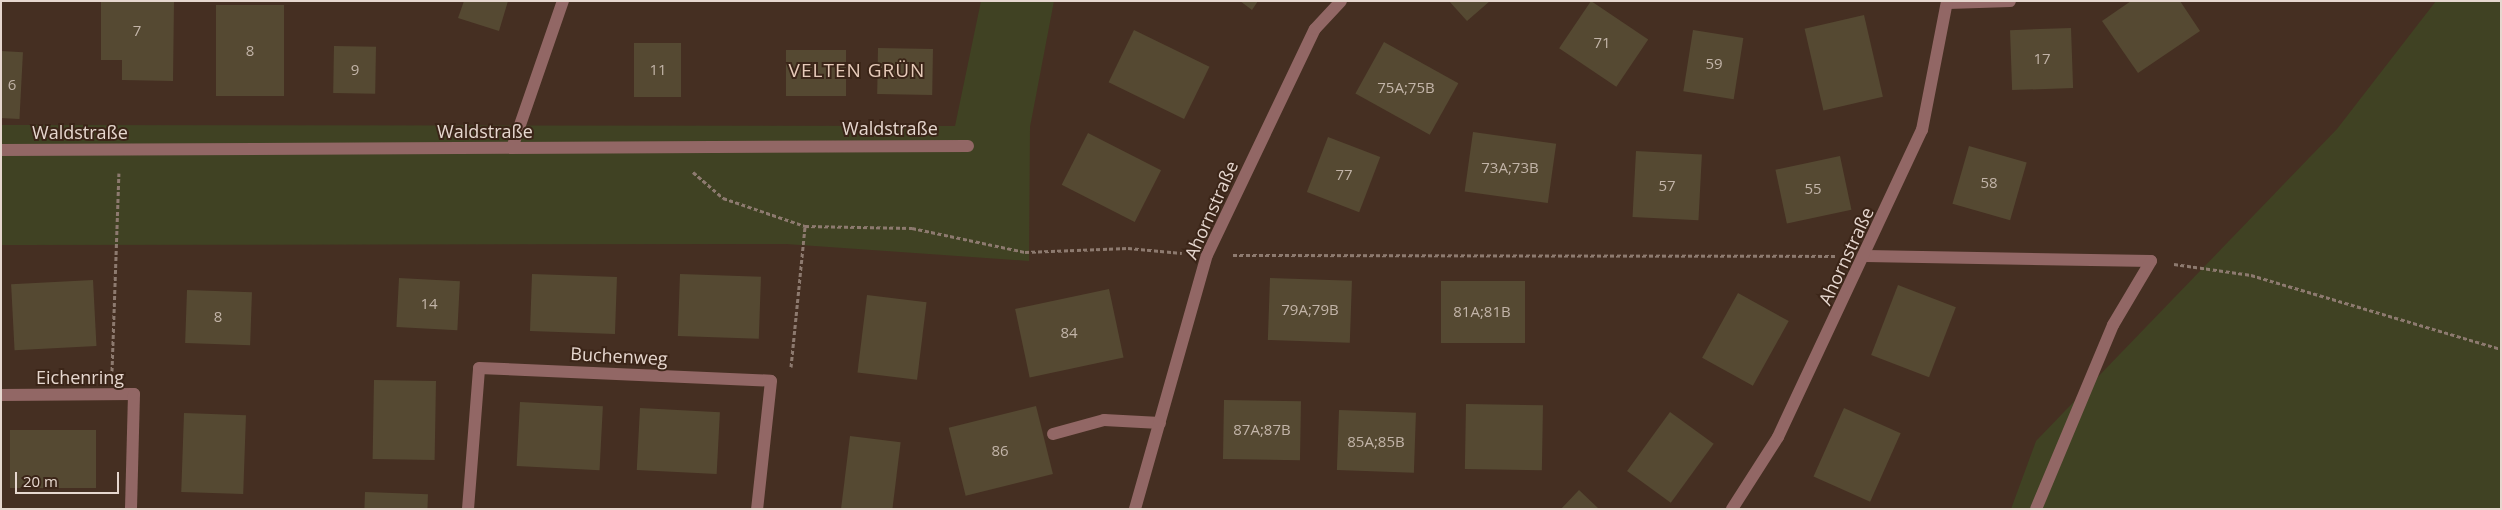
<!DOCTYPE html>
<meta charset="utf-8">
<style>
body{margin:0}
#map{position:relative;width:2502px;height:510px;overflow:hidden;background:#452f22;font-family:"Open Sans",sans-serif}
div>[style]{position:absolute}
.green>*{inset:0;background:#404223}
.building>*{inset:0;background:#554932;transform-origin:0 0}
.path>*{height:3px;margin-top:-1.5px;transform-origin:0;background:repeating-linear-gradient(90deg,#8d7a6f 0 4px,transparent 0 6.5px)}
.minor>*{height:12px;margin:-6px;padding:0 6px;transform-origin:6px;border-radius:6px;background:#926765}
span{translate:-50% -50%;white-space:nowrap;text-align:center;line-height:1.15;-webkit-text-stroke:4px #3b2518;paint-order:stroke}
.number-label{font-size:15px;color:#c2b4a8}
.number-label span{-webkit-text-stroke-width:0}
.street-label{font-size:18px;color:#e6d7cf}
.neighbourhood-label{font-size:19px;color:#e7cbba;letter-spacing:1px}
.frame{position:absolute;inset:0;border:2px solid #e6d7cf;pointer-events:none}
.scale{position:absolute;left:15px;top:472px;width:104px;height:22px;box-sizing:border-box;border:2px solid #e6d7cf;border-top:0;padding-left:6px;font-size:15px;line-height:18px;white-space:nowrap;color:#e6d7cf;-webkit-text-stroke:4px #3b2518;paint-order:stroke}
</style>
<div id="map">
<div class="green">
<i style="clip-path:polygon(981px 1px,1054px 1px,1030px 127px,1029px 261px,786px 244px,1px 245px,1px 125px,955px 126px)"></i>
<i style="clip-path:polygon(2436px 1px,2501px 1px,2501px 509px,2011px 509px,2036px 441px,2337px 129px)"></i>
</div>
<div class="building">
<i style="clip-path:polygon(101px 1px,174px 1px,173px 81px,122px 80px,122px 60px,101px 60px)"></i>
<i style="clip-path:polygon(464px 1px,508px 1px,499px 31px,458px 18px)"></i>
<i style="clip-path:polygon(1240px 1px,1258px 1px,1252px 10px)"></i>
<i style="clip-path:polygon(1449px 1px,1490px 1px,1467px 21px)"></i>
<i style="left:1591px;top:1px;width:69px;height:57px;rotate:34deg"></i>
<i style="clip-path:polygon(2131px 1px,2180px 1px,2200px 31px,2138px 73px,2102px 21px)"></i>
<i style="left:216px;top:5px;width:68px;height:91px"></i>
<i style="left:1864px;top:15px;width:84px;height:61px;rotate:77deg"></i>
<i style="left:2071px;top:28px;width:60px;height:61px;rotate:88deg"></i>
<i style="left:1134px;top:30px;width:84px;height:58px;rotate:26deg"></i>
<i style="left:1693px;top:30px;width:51px;height:62px;rotate:9deg"></i>
<i style="left:1384px;top:42px;width:85px;height:59px;rotate:29deg"></i>
<i style="left:634px;top:43px;width:47px;height:54px"></i>
<i style="left:334px;top:46px;width:42px;height:47px;rotate:1deg"></i>
<i style="left:878px;top:48px;width:55px;height:46px;rotate:1deg"></i>
<i style="left:786px;top:50px;width:60px;height:46px"></i>
<i style="left:1px;top:51px;width:22px;height:67px;rotate:3deg"></i>
<i style="left:1473px;top:132px;width:84px;height:60px;rotate:8deg"></i>
<i style="left:1088px;top:133px;width:82px;height:58px;rotate:27deg"></i>
<i style="left:1328px;top:137px;width:56px;height:59px;rotate:21deg"></i>
<i style="left:1969px;top:146px;width:60px;height:60px;rotate:16deg"></i>
<i style="left:1636px;top:151px;width:66px;height:66px;rotate:3deg"></i>
<i style="left:1840px;top:156px;width:55px;height:66px;rotate:78deg"></i>
<i style="left:532px;top:274px;width:85px;height:57px;rotate:2deg"></i>
<i style="left:680px;top:274px;width:81px;height:62px;rotate:2deg"></i>
<i style="left:399px;top:278px;width:61px;height:49px;rotate:3deg"></i>
<i style="left:1270px;top:278px;width:82px;height:62px;rotate:2deg"></i>
<i style="left:93px;top:280px;width:66px;height:82px;rotate:87deg"></i>
<i style="left:1441px;top:281px;width:84px;height:62px"></i>
<i style="left:1898px;top:285px;width:62px;height:75px;rotate:21deg"></i>
<i style="left:1109px;top:289px;width:70px;height:96px;rotate:78deg"></i>
<i style="left:187px;top:290px;width:65px;height:53px;rotate:2deg"></i>
<i style="left:1738px;top:293px;width:58px;height:74px;rotate:29deg"></i>
<i style="left:867px;top:295px;width:60px;height:78px;rotate:7deg"></i>
<i style="left:374px;top:380px;width:62px;height:79px;rotate:1deg"></i>
<i style="left:1224px;top:400px;width:77px;height:59px;rotate:1deg"></i>
<i style="left:520px;top:402px;width:83px;height:64px;rotate:3deg"></i>
<i style="left:1466px;top:404px;width:77px;height:65px;rotate:1deg"></i>
<i style="left:1036px;top:406px;width:70px;height:90px;rotate:76deg"></i>
<i style="left:640px;top:408px;width:80px;height:62px;rotate:3deg"></i>
<i style="left:1844px;top:408px;width:62px;height:75px;rotate:24deg"></i>
<i style="left:1339px;top:410px;width:77px;height:60px;rotate:2deg"></i>
<i style="left:1670px;top:412px;width:54px;height:73px;rotate:36deg"></i>
<i style="left:184px;top:413px;width:62px;height:79px;rotate:2deg"></i>
<i style="left:10px;top:430px;width:86px;height:58px"></i>
<i style="left:850px;top:436px;width:51px;height:74px;rotate:7deg"></i>
<i style="clip-path:polygon(1579px 490px,1599px 509px,1561px 509px)"></i>
<i style="left:365px;top:492px;width:63px;height:17px;rotate:2deg"></i>
</div>
<div class="path">
<i style="left:693px;top:172px;width:40px;rotate:41deg"></i>
<i style="left:723px;top:198px;width:87px;rotate:18.9deg"></i>
<i style="left:805px;top:226px;width:107px;rotate:1.1deg"></i>
<i style="left:912px;top:228px;width:116px;rotate:12deg"></i>
<i style="left:1025px;top:252px;width:103px;rotate:-2.2deg"></i>
<i style="left:1128px;top:248px;width:54px;rotate:5.3deg"></i>
<i style="left:1233px;top:255px;width:604px;rotate:0.09deg"></i>
<i style="left:2174px;top:264px;width:78px;rotate:8.1deg"></i>
<i style="left:2251px;top:275px;width:261px;rotate:16.5deg"></i>
<i style="left:791px;top:367px;width:142px;rotate:-84.3deg"></i>
<i style="left:112px;top:371px;width:198px;rotate:-88deg"></i>
</div>
<div class="minor">
<i style="left:1948px;top:3px;width:62px;rotate:-1.8deg"></i>
<i style="left:512px;top:148px;width:156px;rotate:-70.9deg"></i>
<i style="left:1px;top:150px;width:967px;rotate:-0.24deg"></i>
<i style="left:1866px;top:256px;width:285px;rotate:1deg"></i>
<i style="left:2151px;top:261px;width:74px;rotate:120.7deg"></i>
<i style="left:2113px;top:325px;width:199px;rotate:112.7deg"></i>
<i style="left:1px;top:395px;width:133px;rotate:-0.4deg"></i>
<i style="left:134px;top:394px;width:115px;rotate:91.5deg"></i>
<i style="left:1053px;top:434px;width:53px;rotate:-15.4deg"></i>
<i style="left:1104px;top:420px;width:56px;rotate:3.1deg"></i>
<i style="left:468px;top:509px;width:141px;rotate:-85.5deg"></i>
<i style="left:479px;top:368px;width:292px;rotate:2.5deg"></i>
<i style="left:771px;top:381px;width:129px;rotate:96.2deg"></i>
<i style="left:1135px;top:509px;width:264px;rotate:-74.2deg"></i>
<i style="left:1207px;top:255px;width:250px;rotate:-64.5deg"></i>
<i style="left:1315px;top:29px;width:38px;rotate:-47deg"></i>
<i style="left:1732px;top:509px;width:85px;rotate:-57.4deg"></i>
<i style="left:1778px;top:437px;width:339px;rotate:-64.9deg"></i>
<i style="left:1922px;top:130px;width:131px;rotate:-79deg"></i>
</div>
<div class="number-label">
<span style="left:137px;top:31px">7</span>
<span style="left:1602px;top:43px">71</span>
<span style="left:250px;top:51px">8</span>
<span style="left:2042px;top:59px">17</span>
<span style="left:1714px;top:64px">59</span>
<span style="left:355px;top:70px">9</span>
<span style="left:658px;top:70px">11</span>
<span style="left:12px;top:85px">6</span>
<span style="left:1406px;top:88px">75A;75B</span>
<span style="left:1510px;top:168px">73A;73B</span>
<span style="left:1344px;top:175px">77</span>
<span style="left:1989px;top:183px">58</span>
<span style="left:1667px;top:186px">57</span>
<span style="left:1813px;top:189px">55</span>
<span style="left:429px;top:304px">14</span>
<span style="left:1310px;top:310px">79A;79B</span>
<span style="left:1482px;top:312px">81A;81B</span>
<span style="left:218px;top:317px">8</span>
<span style="left:1069px;top:333px">84</span>
<span style="left:1262px;top:430px">87A;87B</span>
<span style="left:1376px;top:442px">85A;85B</span>
<span style="left:1000px;top:451px">86</span>
</div>
<div class="street-label">
<span style="left:890px;top:128px">Waldstraße</span>
<span style="left:485px;top:131px">Waldstraße</span>
<span style="left:80px;top:132px">Waldstraße</span>
<span style="left:1211px;top:210px;rotate:-66deg">Ahornstraße</span>
<span style="left:1846px;top:256px;rotate:-65deg">Ahornstraße</span>
<span style="left:619px;top:356px;rotate:3deg">Buchenweg</span>
<span style="left:80px;top:377px">Eichenring</span>
</div>
<div class="neighbourhood-label">
<span style="left:857px;top:71px">VELTEN GRÜN</span>
</div>
<div class="frame"></div>
<div class="scale">20 m</div>
</div>
